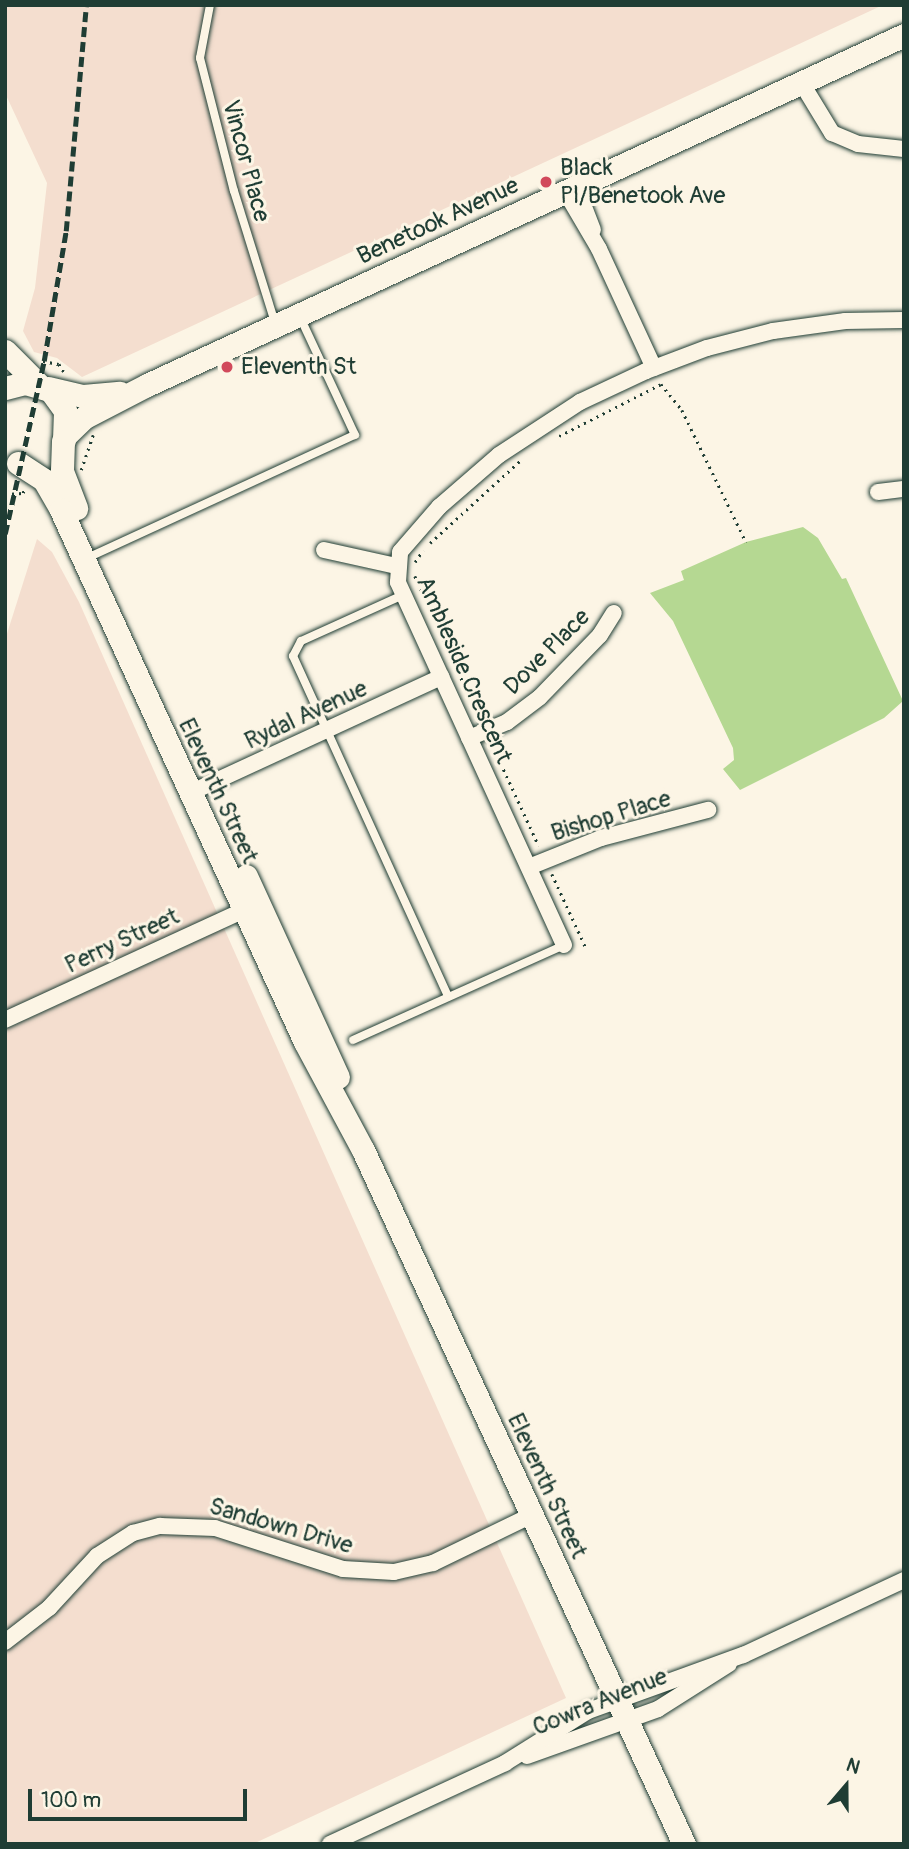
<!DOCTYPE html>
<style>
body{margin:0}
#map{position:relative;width:909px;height:1849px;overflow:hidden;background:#fcf5e5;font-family:Pangolin,sans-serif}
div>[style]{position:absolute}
.built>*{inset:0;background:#f4decf}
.green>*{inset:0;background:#b5d892}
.path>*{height:2.5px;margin-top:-1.25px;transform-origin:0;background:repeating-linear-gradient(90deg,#1f3d34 0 2px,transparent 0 7px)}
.roads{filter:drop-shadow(0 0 2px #1f3d34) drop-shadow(0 0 2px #1f3d34)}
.lane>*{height:8px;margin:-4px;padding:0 4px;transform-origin:4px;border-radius:4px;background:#fcf5e5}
.street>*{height:16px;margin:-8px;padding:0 8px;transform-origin:8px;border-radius:8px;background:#fcf5e5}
.secondary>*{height:23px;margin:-11.5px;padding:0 11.5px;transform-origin:11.5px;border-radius:11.5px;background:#fcf5e5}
.rail>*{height:4.5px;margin-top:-2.25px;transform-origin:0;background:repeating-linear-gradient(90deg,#1f3d34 0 10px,transparent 0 15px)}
.dots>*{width:19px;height:19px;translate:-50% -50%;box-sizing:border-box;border:4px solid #fcf5e5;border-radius:50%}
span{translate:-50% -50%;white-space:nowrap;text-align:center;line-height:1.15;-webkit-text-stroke:6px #fcf5e5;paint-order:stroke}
.street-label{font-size:24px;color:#1f3d34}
.poi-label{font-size:24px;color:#1f3d34}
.left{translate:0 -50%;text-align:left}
.frame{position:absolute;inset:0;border:7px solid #1f3d34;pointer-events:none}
.north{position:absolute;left:811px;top:1751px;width:70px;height:70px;-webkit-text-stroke:5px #fcf5e5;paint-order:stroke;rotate:20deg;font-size:19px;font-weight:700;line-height:28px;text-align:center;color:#1f3d34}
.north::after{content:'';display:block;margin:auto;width:24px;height:32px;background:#1f3d34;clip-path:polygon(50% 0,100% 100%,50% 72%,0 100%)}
.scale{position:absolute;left:28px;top:1789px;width:219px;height:32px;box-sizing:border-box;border:4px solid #1f3d34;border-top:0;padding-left:9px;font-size:21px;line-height:24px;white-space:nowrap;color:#1f3d34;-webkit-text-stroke:5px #fcf5e5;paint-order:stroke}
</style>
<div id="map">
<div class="built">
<i style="clip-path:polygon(5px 5px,883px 5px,82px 377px,57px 358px,34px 352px,23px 331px,35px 288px,47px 183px,5px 93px)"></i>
<i style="clip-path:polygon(37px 539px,52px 552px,79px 602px,566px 1698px,253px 1844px,5px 1844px,5px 640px)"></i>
</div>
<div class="green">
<i style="clip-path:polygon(803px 527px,818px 538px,842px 579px,846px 578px,903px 701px,884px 718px,740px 790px,723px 769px,734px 760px,733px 748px,673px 621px,650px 593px,684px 580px,681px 571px,746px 542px)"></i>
</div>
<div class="path">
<i style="left:43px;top:361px;width:16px;rotate:11deg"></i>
<i style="left:59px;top:364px;width:9px;rotate:58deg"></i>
<i style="left:559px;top:436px;width:114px;rotate:-27deg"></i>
<i style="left:661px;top:384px;width:33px;rotate:51deg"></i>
<i style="left:682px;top:410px;width:147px;rotate:64.1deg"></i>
<i style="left:81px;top:470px;width:37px;rotate:-71deg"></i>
<i style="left:5px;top:494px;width:18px;rotate:-3deg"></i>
<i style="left:23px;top:493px;width:4px;rotate:-76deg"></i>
<i style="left:430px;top:543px;width:123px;rotate:-42.4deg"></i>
<i style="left:415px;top:562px;width:14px;rotate:-56deg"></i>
<i style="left:415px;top:576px;width:157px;rotate:65.6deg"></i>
<i style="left:492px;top:744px;width:112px;rotate:65.3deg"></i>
<i style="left:552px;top:874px;width:81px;rotate:65.3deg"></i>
</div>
<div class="roads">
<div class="lane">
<i style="left:210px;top:5px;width:54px;rotate:100.7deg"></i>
<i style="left:200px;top:58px;width:137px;rotate:75.7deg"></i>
<i style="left:234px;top:191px;width:138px;rotate:72.7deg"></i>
<i style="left:85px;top:559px;width:297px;rotate:-24.7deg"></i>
<i style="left:355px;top:435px;width:130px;rotate:-115deg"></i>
<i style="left:403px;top:595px;width:112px;rotate:155.7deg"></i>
<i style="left:301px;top:641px;width:17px;rotate:118deg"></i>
<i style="left:293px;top:656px;width:374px;rotate:65.5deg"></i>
<i style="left:353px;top:1040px;width:231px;rotate:-24.2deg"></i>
</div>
<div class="street">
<i style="left:801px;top:82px;width:60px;rotate:58.7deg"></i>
<i style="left:832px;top:133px;width:28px;rotate:23deg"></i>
<i style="left:858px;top:144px;width:46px;rotate:6.2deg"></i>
<i style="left:576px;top:186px;width:47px;rotate:68.9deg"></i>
<i style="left:565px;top:191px;width:67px;rotate:59.6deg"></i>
<i style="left:599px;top:249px;width:131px;rotate:65.2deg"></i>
<i style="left:878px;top:492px;width:26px;rotate:-7deg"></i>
<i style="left:324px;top:550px;width:74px;rotate:12.5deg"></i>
<i style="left:469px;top:738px;width:41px;rotate:-22.8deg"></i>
<i style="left:507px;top:722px;width:41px;rotate:-37.1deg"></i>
<i style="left:540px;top:697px;width:86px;rotate:-45.9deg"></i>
<i style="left:600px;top:635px;width:26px;rotate:-58deg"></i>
<i style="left:190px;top:793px;width:277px;rotate:-24.8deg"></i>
<i style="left:529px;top:867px;width:78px;rotate:-21.9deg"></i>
<i style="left:601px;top:838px;width:111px;rotate:-14.7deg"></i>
<i style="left:564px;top:945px;width:399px;rotate:-114.6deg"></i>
<i style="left:398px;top:582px;width:30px;rotate:-86deg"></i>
<i style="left:400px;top:552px;width:60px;rotate:-49.1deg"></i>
<i style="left:439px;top:507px;width:79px;rotate:-40.9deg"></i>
<i style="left:499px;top:455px;width:97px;rotate:-33.2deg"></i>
<i style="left:580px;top:402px;width:73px;rotate:-25.2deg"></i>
<i style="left:646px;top:371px;width:65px;rotate:-20.7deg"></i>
<i style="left:707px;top:348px;width:68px;rotate:-14.4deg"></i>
<i style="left:773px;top:331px;width:73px;rotate:-7.9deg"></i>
<i style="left:845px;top:321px;width:59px;rotate:-1deg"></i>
<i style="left:5px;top:1020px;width:271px;rotate:-24.7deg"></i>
<i style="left:5px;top:1642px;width:56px;rotate:-37.7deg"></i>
<i style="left:49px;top:1608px;width:71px;rotate:-47.3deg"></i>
<i style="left:97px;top:1556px;width:43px;rotate:-32.6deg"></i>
<i style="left:133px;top:1533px;width:28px;rotate:-15deg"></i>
<i style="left:160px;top:1526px;width:55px;rotate:2.1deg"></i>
<i style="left:215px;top:1528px;width:134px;rotate:17.8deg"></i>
<i style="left:343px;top:1569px;width:51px;rotate:3.4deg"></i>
<i style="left:394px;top:1572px;width:40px;rotate:-13deg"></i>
<i style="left:433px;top:1563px;width:110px;rotate:-25.9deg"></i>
<i style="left:527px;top:1756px;width:139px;rotate:-19.7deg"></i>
<i style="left:658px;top:1709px;width:84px;rotate:-32.4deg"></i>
<i style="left:330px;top:1844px;width:193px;rotate:-24.8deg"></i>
<i style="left:505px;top:1763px;width:98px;rotate:-32.1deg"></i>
<i style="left:588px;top:1711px;width:165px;rotate:-19.9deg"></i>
<i style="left:743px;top:1655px;width:178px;rotate:-25deg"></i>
</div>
<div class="secondary">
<i style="left:5px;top:351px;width:48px;rotate:45deg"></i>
<i style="left:5px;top:388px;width:21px;rotate:-14deg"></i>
<i style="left:25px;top:383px;width:26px;rotate:16deg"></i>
<i style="left:50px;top:390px;width:26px;rotate:54deg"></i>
<i style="left:65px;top:411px;width:29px;rotate:92deg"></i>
<i style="left:48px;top:388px;width:36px;rotate:13deg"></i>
<i style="left:83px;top:396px;width:37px;rotate:-5deg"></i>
<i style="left:65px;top:436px;width:28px;rotate:-44deg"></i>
<i style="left:85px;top:417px;width:70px;rotate:-27.3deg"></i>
<i style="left:147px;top:385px;width:834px;rotate:-24.81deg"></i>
<i style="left:63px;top:441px;width:30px;rotate:92deg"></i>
<i style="left:62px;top:471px;width:40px;rotate:69deg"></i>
<i style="left:18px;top:463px;width:31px;rotate:33deg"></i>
<i style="left:44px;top:480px;width:34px;rotate:60deg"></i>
<i style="left:61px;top:510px;width:585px;rotate:65.36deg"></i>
<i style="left:305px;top:1042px;width:123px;rotate:61.8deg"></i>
<i style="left:363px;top:1150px;width:765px;rotate:65.18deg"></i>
<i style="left:246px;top:876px;width:221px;rotate:65.4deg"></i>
</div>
</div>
<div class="rail">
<i style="left:5px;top:534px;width:177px;rotate:-77.3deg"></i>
<i style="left:44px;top:361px;width:132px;rotate:-80.4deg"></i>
<i style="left:66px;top:231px;width:227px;rotate:-84.9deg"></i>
</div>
<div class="dots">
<i style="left:546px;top:182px;background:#d1495b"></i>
<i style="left:227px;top:367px;background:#d1495b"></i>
</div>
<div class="street-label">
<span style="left:246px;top:161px;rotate:75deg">Vincor Place</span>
<span style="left:438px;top:221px;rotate:-25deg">Benetook Avenue</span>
<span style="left:547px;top:652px;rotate:-45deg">Dove Place</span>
<span style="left:464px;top:670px;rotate:66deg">Ambleside Crescent</span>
<span style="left:306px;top:715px;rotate:-25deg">Rydal Avenue</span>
<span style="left:218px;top:791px;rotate:65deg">Eleventh Street</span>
<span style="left:611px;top:816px;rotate:-17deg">Bishop Place</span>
<span style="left:122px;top:941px;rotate:-25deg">Perry Street</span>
<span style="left:547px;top:1486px;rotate:65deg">Eleventh Street</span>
<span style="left:281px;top:1526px;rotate:16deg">Sandown Drive</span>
<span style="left:600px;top:1702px;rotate:-22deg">Cowra Avenue</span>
</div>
<div class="poi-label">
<span class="left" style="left:560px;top:182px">Black<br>Pl/Benetook Ave</span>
<span class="left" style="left:241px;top:367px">Eleventh St</span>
</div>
<div class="frame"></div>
<div class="north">N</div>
<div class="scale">100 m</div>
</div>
